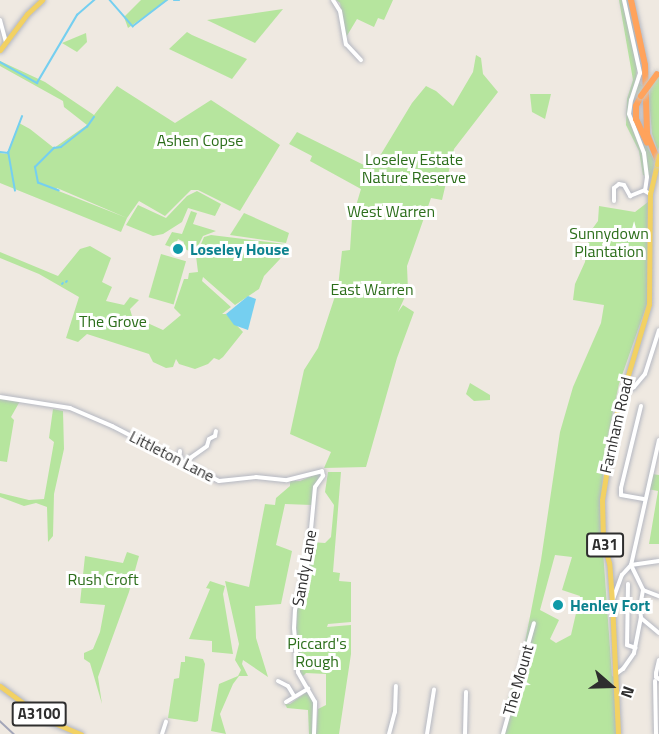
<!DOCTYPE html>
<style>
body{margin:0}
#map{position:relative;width:659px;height:734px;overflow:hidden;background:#efe9e1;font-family:"Titillium Web",sans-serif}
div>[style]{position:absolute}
.green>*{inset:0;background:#b6e59e;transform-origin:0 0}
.water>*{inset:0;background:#75cff0}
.stream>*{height:1.5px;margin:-0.75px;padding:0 0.75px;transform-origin:0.75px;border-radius:0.75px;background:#75cff0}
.roads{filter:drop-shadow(0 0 2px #b4b7c1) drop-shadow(0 0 2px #b4b7c1)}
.minor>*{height:4px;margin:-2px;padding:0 2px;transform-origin:2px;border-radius:2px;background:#fff}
.major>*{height:5px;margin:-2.5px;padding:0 2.5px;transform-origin:2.5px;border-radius:2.5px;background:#f2d163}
.highway>*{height:6px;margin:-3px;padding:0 3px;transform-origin:3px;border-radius:3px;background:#ffa35c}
.rail>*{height:1.5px;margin:-0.75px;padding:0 0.75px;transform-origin:0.75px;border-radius:0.75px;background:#a3a6b8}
.bridges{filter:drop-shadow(0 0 2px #c9c9c9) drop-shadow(0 0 2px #c9c9c9)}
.major-bridge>*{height:5px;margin:-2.5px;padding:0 2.5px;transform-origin:2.5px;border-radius:2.5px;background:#f2d163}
.highway-bridge>*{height:6px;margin:-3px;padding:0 3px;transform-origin:3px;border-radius:3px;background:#ffa35c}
.dots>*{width:16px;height:16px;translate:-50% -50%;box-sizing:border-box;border:3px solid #fff;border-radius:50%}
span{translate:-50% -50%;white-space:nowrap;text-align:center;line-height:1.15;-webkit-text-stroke:6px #fff;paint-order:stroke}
.shield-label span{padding:2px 4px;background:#fff;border:2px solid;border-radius:4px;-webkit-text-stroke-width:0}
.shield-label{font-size:15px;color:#2e2e2e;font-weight:700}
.park-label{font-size:16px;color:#2c6e1b}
.culture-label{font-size:16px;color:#0d838f;font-weight:700}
.left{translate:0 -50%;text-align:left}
.street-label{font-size:16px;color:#2e2e2e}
.north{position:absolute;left:581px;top:656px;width:60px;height:60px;-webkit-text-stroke:4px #fff;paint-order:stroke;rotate:110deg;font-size:16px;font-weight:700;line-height:24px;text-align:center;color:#2e2e2e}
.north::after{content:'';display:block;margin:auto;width:21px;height:27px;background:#2e2e2e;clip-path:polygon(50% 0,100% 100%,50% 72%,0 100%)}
</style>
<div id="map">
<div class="green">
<i style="clip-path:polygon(141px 0,168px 0,128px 28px,124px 17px)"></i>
<i style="clip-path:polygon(336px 0,393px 0,384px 20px,378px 18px,374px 27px,357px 19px,345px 39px,340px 3px)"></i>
<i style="clip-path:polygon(619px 0,628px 0,641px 60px,637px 66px,636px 80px,643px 86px,635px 123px,655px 162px,651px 179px,643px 175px,639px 151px,626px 125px,627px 99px,633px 80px)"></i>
<i style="clip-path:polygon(283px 9px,255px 43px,207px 20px)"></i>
<i style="clip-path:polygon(187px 32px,192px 35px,247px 59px,232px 79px,169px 49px)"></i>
<i style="clip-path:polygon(86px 33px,87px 42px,77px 52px,62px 43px)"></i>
<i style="clip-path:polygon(476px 55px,481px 58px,483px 74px,498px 92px,454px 149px,442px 200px,431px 198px,412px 252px,407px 266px,408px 290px,398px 312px,403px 305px,414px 312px,397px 358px,366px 467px,324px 468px,331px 452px,290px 434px,304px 370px,318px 348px,338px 287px,342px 251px,350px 250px,352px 219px,361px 189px,310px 161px,312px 156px,289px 144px,297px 132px,372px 169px,412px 103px,426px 86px,436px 91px,453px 106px,473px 72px)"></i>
<i style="clip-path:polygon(0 61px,45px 82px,94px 115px,117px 86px,175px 123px,211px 100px,280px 145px,240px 211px,198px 190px,191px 190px,165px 216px,139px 201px,127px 218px,57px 188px,56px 190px,127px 218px,121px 232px,0 183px,0 153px,7px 154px,19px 123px,30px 129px,54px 148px,87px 125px,64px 107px,63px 101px,0 66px)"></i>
<i style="clip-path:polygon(659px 74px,659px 147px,658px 151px,652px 134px,649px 99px,650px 86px)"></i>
<i style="clip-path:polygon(530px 94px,551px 94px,545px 119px,532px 112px)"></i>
<i style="clip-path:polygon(197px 191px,221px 204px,215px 216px,188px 208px,182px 222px,163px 234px,153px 236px,126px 225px,138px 205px,166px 218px,187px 196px)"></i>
<i style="clip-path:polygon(evenodd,648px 202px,647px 304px,619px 384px,606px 444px,600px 509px,612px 676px,615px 677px,618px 734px,504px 734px,511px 706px,507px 702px,525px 642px,541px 560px,560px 432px,573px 387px,601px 323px,604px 305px,573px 300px,575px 284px,585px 262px,590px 232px,598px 221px,599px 206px,635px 212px,648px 202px,555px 555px,572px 557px,562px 590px,580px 596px,571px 635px,556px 643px,550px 639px,559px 620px,540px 610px,555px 555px)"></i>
<i style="clip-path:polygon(191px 211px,197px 213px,193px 224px,216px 231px,203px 236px,194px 254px,182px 247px,184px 242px,178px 239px,174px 248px,165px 245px,172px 232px,182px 234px)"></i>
<i style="clip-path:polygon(244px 213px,289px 233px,286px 243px,230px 235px)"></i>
<i style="clip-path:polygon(211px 235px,285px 244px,280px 259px,264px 276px,259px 289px,235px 305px,203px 277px,202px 281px,231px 307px,222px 314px,226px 314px,243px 332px,223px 357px,219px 360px,214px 358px,208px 364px,195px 369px,179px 364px,176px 359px,173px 367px,166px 368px,153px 362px,149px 354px,87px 334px,78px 342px,66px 338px,79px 297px,39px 274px,0 258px,0 252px,58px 276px,80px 249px,90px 246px,111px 258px,102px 282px,112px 287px,106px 301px,124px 305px,130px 297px,139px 300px,130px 309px,132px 316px,163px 330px,181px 315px,174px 308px,184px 279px,188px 279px,189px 273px,198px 272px,196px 256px,204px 237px)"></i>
<i style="left:161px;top:254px;width:26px;height:45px;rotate:16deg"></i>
<i style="clip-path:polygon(470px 383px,490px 395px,490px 400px,474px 401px,466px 394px)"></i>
<i style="clip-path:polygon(0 397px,20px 401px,11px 417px,14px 420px,7px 462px,0 461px)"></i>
<i style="clip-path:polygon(53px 409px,63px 411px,64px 449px,54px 494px,53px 536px,48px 542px,47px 507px,36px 503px,24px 506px,0 497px,0 493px,29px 500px,44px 499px,54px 442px,49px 438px)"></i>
<i style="clip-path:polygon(321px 472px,315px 486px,312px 505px,285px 504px,276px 545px,292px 551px,281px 604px,255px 606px,256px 638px,268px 677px,243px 660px,242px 664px,248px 676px,239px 676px,233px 684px,220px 714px,226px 734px,211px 731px,219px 684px,238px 676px,241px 670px,235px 660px,239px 644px,225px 581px,249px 587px,265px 504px,275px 505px,276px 498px,290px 486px,290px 481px,300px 481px)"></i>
<i style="clip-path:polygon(328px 472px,341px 472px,333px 572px,340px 573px,339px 581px,351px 582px,351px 622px,328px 624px,327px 627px,351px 625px,351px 654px,339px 734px,316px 734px,318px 709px,326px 705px,326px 674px,306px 673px,303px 676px,299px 670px,296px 647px,297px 610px,311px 542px,325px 543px,331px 537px,334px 505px,325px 492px)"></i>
<i style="clip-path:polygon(652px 474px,659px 475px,659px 544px,649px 544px,658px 491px,648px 489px)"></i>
<i style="clip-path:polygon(127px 552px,139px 556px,129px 592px,98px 677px,102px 704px,90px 663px,84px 659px,84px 653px,93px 649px,100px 632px,105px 605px,80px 603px,85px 556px,123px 563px)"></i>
<i style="clip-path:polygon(210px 581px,225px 586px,223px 594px,233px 654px,212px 652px,212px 641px,189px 639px,210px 589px,206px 588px)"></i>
<i style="clip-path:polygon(185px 656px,203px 659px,205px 664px,198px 721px,195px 722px,168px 718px,174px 679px,179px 678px,181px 662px,185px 662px)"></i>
<i style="clip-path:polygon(308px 691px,314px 702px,313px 734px,309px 734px,308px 710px,287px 708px,285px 704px,290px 704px)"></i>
</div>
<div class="water">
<i style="clip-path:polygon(248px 296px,256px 299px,248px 330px,234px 325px,226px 314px)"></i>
</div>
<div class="stream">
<i style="left:110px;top:0;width:35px;rotate:49deg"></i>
<i style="left:133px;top:26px;width:43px;rotate:-37.4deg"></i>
<i style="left:174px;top:0;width:5px"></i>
<i style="left:0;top:62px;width:43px;rotate:29.6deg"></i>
<i style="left:37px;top:83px;width:79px;rotate:-59.5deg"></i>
<i style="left:77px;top:15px;width:23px;rotate:-41deg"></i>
<i style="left:0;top:152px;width:8px;rotate:7deg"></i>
<i style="left:15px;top:191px;width:39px;rotate:-100deg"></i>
<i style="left:8px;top:153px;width:39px;rotate:-69deg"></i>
<i style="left:59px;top:191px;width:22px;rotate:-159deg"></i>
<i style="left:38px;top:183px;width:16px;rotate:-101deg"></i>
<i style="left:35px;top:167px;width:27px;rotate:-45deg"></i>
<i style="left:54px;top:148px;width:7px;rotate:-8deg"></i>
<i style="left:61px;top:147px;width:33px;rotate:-38deg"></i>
<i style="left:87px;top:127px;width:12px;rotate:-55deg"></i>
<i style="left:66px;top:282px;width:1px;rotate:-45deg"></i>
<i style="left:62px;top:284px;width:1px;rotate:-45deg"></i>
</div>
<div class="roads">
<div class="minor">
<i style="left:333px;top:0;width:13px;rotate:58deg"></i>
<i style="left:340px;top:11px;width:34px;rotate:80deg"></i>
<i style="left:346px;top:44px;width:22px;rotate:47deg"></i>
<i style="left:624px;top:0;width:75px;rotate:77.6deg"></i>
<i style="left:640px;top:73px;width:28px;rotate:108deg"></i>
<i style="left:631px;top:100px;width:14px;rotate:98deg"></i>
<i style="left:629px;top:114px;width:42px;rotate:69deg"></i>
<i style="left:644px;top:153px;width:24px;rotate:83deg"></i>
<i style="left:647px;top:177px;width:14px;rotate:98deg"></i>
<i style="left:645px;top:191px;width:6px;rotate:31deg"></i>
<i style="left:0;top:20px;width:23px;rotate:75deg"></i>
<i style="left:614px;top:201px;width:13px;rotate:-90deg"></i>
<i style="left:614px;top:188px;width:6px;rotate:-39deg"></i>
<i style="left:619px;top:184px;width:5px;rotate:11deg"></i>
<i style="left:624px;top:185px;width:13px;rotate:61deg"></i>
<i style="left:630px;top:196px;width:16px;rotate:-22deg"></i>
<i style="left:623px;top:394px;width:13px;rotate:-32deg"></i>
<i style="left:634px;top:387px;width:17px;rotate:-50deg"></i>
<i style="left:645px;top:374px;width:46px;rotate:-72.3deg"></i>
<i style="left:0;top:397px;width:71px;rotate:8.9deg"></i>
<i style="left:70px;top:408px;width:46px;rotate:23.2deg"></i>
<i style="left:112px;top:426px;width:120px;rotate:27.2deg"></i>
<i style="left:219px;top:481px;width:37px;rotate:-6deg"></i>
<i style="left:256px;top:477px;width:31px;rotate:6deg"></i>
<i style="left:287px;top:480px;width:36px;rotate:-14deg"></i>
<i style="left:641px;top:406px;width:84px;rotate:103.7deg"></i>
<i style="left:621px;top:488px;width:7px;rotate:90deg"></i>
<i style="left:621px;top:495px;width:23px;rotate:10deg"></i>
<i style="left:659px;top:440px;width:128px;rotate:102.6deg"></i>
<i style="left:631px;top:565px;width:28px;rotate:64deg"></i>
<i style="left:643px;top:590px;width:17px;rotate:100deg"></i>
<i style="left:640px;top:607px;width:11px;rotate:85deg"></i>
<i style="left:641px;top:618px;width:23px;rotate:40deg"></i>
<i style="left:179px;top:461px;width:10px;rotate:-84deg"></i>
<i style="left:183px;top:463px;width:29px;rotate:-35deg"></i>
<i style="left:207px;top:446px;width:7px;rotate:-74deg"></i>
<i style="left:209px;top:439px;width:7px;rotate:-27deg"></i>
<i style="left:215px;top:436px;width:5px;rotate:-79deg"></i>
<i style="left:631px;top:565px;width:28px;rotate:-8deg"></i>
<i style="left:628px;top:584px;width:61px;rotate:90.9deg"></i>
<i style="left:627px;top:645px;width:9px;rotate:18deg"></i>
<i style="left:643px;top:590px;width:17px;rotate:21deg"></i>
<i style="left:612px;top:602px;width:29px;rotate:-70deg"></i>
<i style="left:622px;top:575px;width:13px;rotate:-48deg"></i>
<i style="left:659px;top:660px;width:13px;rotate:103deg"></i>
<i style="left:656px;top:673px;width:4px;rotate:90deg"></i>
<i style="left:656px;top:677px;width:4px;rotate:34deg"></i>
<i style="left:616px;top:674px;width:9px;rotate:-36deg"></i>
<i style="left:623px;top:669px;width:19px;rotate:-55deg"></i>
<i style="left:634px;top:653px;width:36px;rotate:-79deg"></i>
<i style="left:278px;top:681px;width:11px;rotate:27deg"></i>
<i style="left:288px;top:686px;width:12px;rotate:59deg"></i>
<i style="left:655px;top:681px;width:53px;rotate:88.9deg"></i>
<i style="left:286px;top:702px;width:26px;rotate:-31deg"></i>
<i style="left:162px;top:734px;width:13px;rotate:-72deg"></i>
<i style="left:314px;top:734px;width:32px;rotate:-88deg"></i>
<i style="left:315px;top:702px;width:34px;rotate:-120deg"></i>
<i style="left:298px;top:672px;width:44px;rotate:-95.2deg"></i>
<i style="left:294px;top:628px;width:18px;rotate:-87deg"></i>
<i style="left:295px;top:610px;width:51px;rotate:-75.1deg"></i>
<i style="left:308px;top:561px;width:74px;rotate:-84.6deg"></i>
<i style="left:315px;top:487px;width:14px;rotate:-54deg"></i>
<i style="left:323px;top:476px;width:5px;rotate:-101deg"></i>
<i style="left:389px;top:734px;width:23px;rotate:-75deg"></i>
<i style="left:395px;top:712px;width:26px;rotate:-88deg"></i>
<i style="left:427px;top:734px;width:45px;rotate:-81deg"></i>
<i style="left:465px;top:734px;width:42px;rotate:-88.6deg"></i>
<i style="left:503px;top:734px;width:115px;rotate:-74.4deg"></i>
</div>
<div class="major">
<i style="left:0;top:50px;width:45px;rotate:-53.1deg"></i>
<i style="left:27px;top:14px;width:21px;rotate:-43deg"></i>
<i style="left:0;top:686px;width:56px;rotate:36.3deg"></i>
<i style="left:45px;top:719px;width:39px;rotate:23deg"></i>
<i style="left:618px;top:734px;width:132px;rotate:-92.6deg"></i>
<i style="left:612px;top:602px;width:39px;rotate:-94deg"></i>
<i style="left:609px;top:563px;width:24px;rotate:-105deg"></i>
<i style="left:603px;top:540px;width:40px;rotate:-91.4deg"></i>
<i style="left:602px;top:500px;width:82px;rotate:-80.9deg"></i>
<i style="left:615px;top:419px;width:120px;rotate:-73.5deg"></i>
<i style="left:649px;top:304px;width:110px;rotate:-89.5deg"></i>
<i style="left:650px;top:194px;width:31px;rotate:-77deg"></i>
</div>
<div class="highway">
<i style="left:631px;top:0;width:66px;rotate:77.8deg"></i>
<i style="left:645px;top:65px;width:69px;rotate:88.3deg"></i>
<i style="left:647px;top:134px;width:31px;rotate:68deg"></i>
<i style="left:641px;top:96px;width:11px;rotate:117deg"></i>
<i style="left:636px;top:106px;width:13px;rotate:90deg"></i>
<i style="left:636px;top:119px;width:26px;rotate:65deg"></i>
</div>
</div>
<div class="rail">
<i style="left:0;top:721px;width:19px;rotate:43deg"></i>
</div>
<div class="bridges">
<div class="major-bridge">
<i style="left:657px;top:164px;width:9px;rotate:-77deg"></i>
</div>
<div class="highway-bridge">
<i style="left:641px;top:96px;width:27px;rotate:-54deg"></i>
</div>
</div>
<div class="dots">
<i style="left:178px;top:249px;background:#0f9aa8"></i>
<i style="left:558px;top:605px;background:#0f9aa8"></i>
</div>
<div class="shield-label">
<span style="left:605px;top:545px">A31</span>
<span style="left:39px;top:714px">A3100</span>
</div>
<div class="park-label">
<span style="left:200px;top:140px">Ashen Copse</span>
<span style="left:414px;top:168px">Loseley Estate<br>Nature Reserve</span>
<span style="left:391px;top:211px">West Warren</span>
<span style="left:609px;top:242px">Sunnydown<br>Plantation</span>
<span style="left:372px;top:289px">East Warren</span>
<span style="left:113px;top:321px">The Grove</span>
<span style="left:103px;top:579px">Rush Croft</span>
<span style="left:317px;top:652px">Piccard's<br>Rough</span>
</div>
<div class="culture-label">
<span class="left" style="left:190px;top:249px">Loseley House</span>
<span class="left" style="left:570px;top:605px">Henley Fort</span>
</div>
<div class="street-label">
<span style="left:616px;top:425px;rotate:-77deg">Farnham Road</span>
<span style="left:172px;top:456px;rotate:27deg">Littleton Lane</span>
<span style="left:304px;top:568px;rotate:-80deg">Sandy Lane</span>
<span style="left:518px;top:680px;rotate:-74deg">The Mount</span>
</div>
<div class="north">N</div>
</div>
